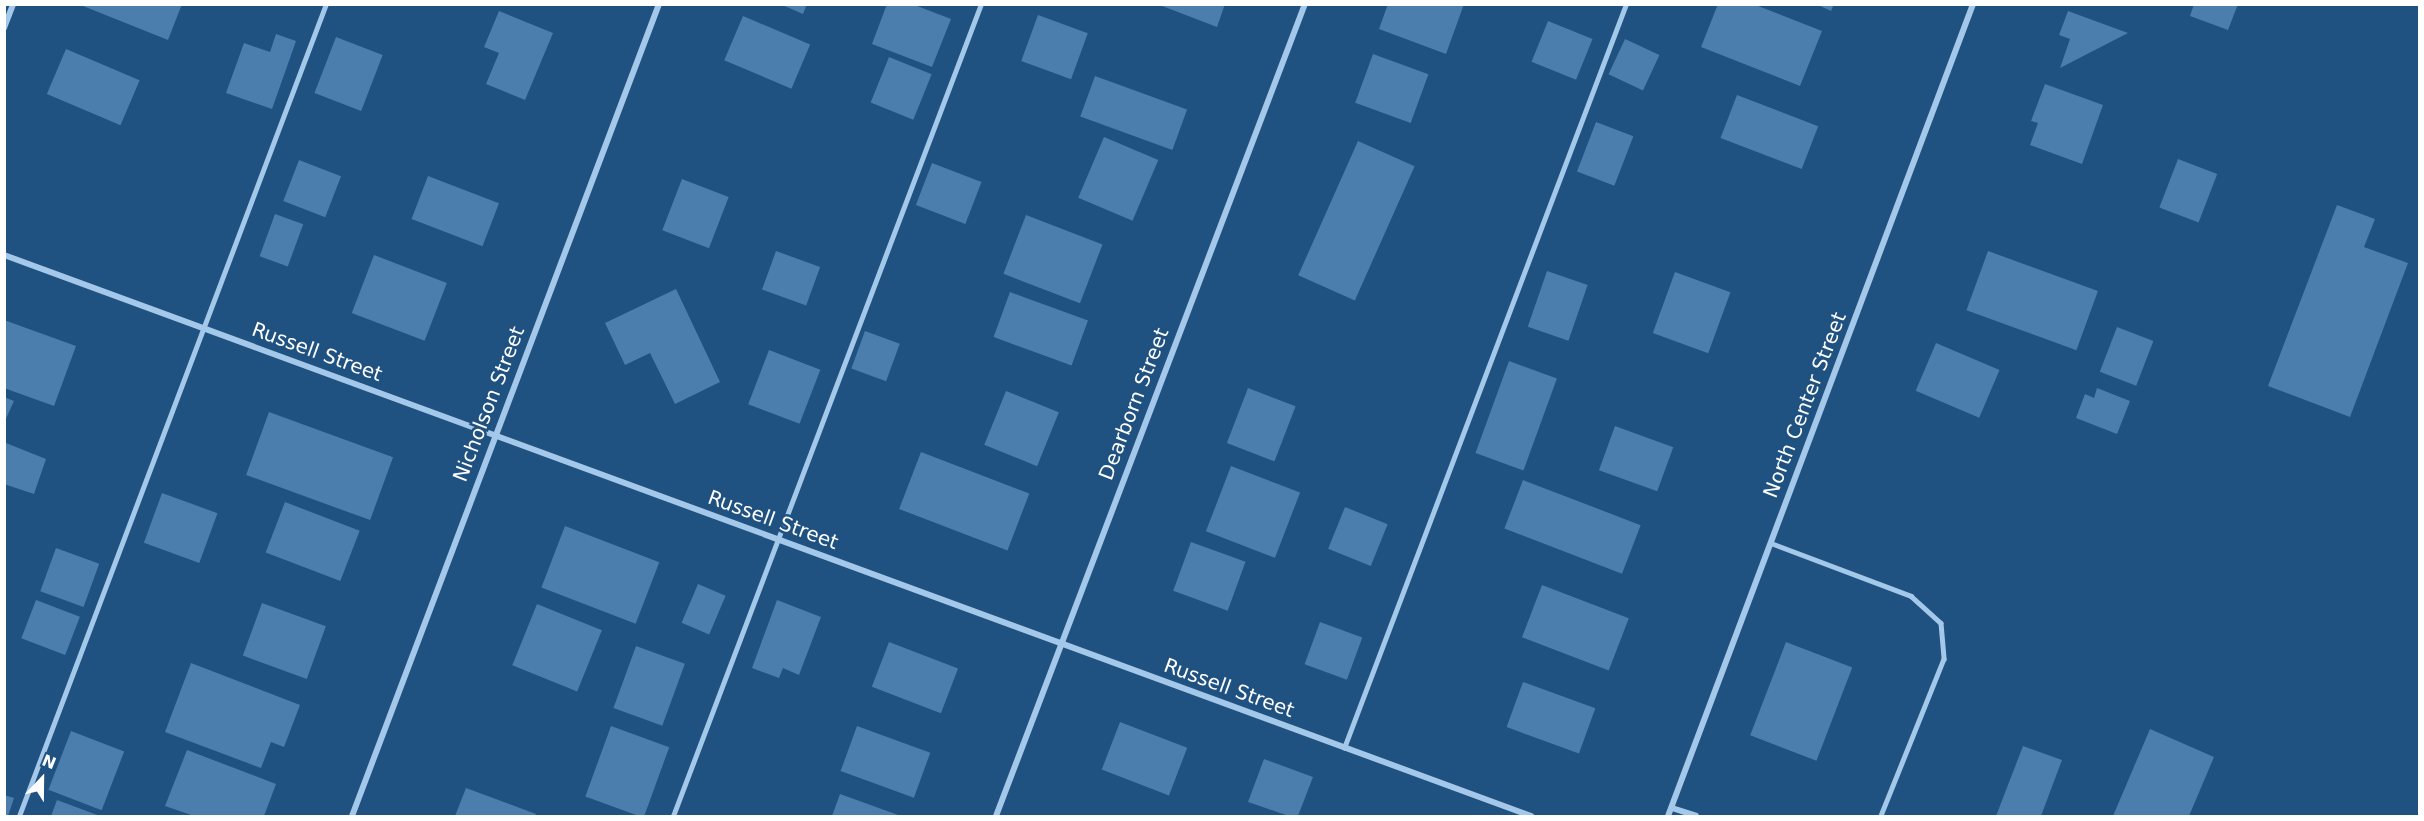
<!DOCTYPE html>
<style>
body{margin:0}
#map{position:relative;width:2424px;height:821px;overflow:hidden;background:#1f5181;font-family:"DejaVu Sans",sans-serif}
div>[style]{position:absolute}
.building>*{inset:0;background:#4b7eac;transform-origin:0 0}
.service>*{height:4.5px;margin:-2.25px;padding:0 2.25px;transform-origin:2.25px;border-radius:2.25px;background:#a4c8e9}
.minor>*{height:6px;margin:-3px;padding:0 3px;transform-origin:3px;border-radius:3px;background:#a4c8e9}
span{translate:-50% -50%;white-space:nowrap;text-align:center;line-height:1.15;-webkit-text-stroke:5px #1f5181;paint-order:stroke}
.street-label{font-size:20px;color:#fff}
.frame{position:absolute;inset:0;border:6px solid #fff;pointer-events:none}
.north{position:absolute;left:12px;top:749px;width:60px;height:60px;-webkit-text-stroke:4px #1f5181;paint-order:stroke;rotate:22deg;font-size:16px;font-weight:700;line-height:24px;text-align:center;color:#fff}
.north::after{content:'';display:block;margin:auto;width:21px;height:27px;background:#fff;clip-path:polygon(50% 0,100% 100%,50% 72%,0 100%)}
</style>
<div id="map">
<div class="building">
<i style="clip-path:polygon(78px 4px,182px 4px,168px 40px)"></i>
<i style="clip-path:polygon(780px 4px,807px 4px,803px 14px)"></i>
<i style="clip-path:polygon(887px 4px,912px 4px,951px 19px,932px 67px,872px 44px)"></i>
<i style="clip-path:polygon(1157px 4px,1225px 4px,1217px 27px)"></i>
<i style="clip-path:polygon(1388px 4px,1464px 4px,1446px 54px,1379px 29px)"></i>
<i style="clip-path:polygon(1718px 4px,1753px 4px,1822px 31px,1800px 86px,1701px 47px)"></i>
<i style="clip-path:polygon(1816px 4px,1834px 4px,1831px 11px)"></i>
<i style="clip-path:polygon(2194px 4px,2238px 4px,2228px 30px,2190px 16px)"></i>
<i style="clip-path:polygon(499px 11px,553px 33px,525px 100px,486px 84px,499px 53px,484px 47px)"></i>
<i style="clip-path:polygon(2068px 11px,2128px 33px,2060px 68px,2070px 39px,2059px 35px)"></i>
<i style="left:1038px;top:15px;width:53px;height:49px;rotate:20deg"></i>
<i style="left:743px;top:16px;width:73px;height:48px;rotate:23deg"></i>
<i style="left:1548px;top:21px;width:48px;height:44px;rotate:22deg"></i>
<i style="clip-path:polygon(276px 34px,296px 41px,272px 109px,226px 93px,244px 43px,270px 52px)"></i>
<i style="left:336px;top:37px;width:50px;height:60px;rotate:21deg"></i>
<i style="left:1625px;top:39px;width:38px;height:39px;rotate:25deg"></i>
<i style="left:66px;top:49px;width:80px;height:49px;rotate:23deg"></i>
<i style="left:1373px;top:54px;width:59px;height:52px;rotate:20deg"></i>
<i style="left:889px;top:57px;width:46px;height:49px;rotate:22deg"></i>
<i style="left:1095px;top:76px;width:98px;height:43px;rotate:20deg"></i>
<i style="clip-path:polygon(2045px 84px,2103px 105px,2082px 164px,2030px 145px,2038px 123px,2031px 121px)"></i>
<i style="left:1737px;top:95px;width:87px;height:46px;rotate:21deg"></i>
<i style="left:1596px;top:122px;width:40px;height:53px;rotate:21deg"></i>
<i style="left:1104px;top:137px;width:59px;height:66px;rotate:23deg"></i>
<i style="left:1358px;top:141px;width:62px;height:147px;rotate:24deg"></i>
<i style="left:2178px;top:159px;width:42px;height:52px;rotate:21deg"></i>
<i style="left:299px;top:160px;width:45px;height:44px;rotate:21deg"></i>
<i style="left:932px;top:163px;width:53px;height:45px;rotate:21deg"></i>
<i style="left:428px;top:176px;width:76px;height:46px;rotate:21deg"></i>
<i style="left:682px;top:179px;width:50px;height:55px;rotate:21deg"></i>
<i style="clip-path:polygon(2337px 205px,2375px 219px,2364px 247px,2408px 263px,2350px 417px,2268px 386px)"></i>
<i style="left:275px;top:214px;width:30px;height:45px;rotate:20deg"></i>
<i style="left:1026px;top:215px;width:82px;height:63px;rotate:21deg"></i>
<i style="left:776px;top:251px;width:47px;height:41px;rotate:20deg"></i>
<i style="left:1988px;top:251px;width:117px;height:63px;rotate:20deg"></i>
<i style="left:374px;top:255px;width:78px;height:62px;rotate:21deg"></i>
<i style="left:1547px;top:271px;width:43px;height:59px;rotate:19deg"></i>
<i style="left:1675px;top:272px;width:59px;height:65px;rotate:20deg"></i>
<i style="clip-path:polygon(676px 289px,720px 382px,675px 404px,650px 353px,625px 365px,605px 323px)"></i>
<i style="left:1010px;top:292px;width:83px;height:48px;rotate:20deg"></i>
<i style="clip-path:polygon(4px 320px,76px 346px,54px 406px,4px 388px)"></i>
<i style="left:2117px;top:327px;width:39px;height:48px;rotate:21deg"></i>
<i style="left:865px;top:331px;width:37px;height:40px;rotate:20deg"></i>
<i style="left:1936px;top:343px;width:69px;height:52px;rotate:23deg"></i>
<i style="left:769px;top:350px;width:55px;height:58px;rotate:21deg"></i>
<i style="left:1509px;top:361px;width:51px;height:98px;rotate:20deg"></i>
<i style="left:1248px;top:388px;width:51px;height:59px;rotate:21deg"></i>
<i style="clip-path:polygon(2097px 388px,2130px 401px,2117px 434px,2076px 418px,2085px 394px,2094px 398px)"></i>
<i style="left:1006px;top:391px;width:57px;height:58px;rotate:22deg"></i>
<i style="clip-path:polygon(4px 397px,14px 401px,4px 423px)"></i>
<i style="left:269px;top:412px;width:132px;height:67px;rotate:20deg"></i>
<i style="left:1615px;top:426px;width:62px;height:47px;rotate:20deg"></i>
<i style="clip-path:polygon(6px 443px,46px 459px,34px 494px,4px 484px)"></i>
<i style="left:921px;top:452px;width:116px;height:61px;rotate:21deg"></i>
<i style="left:1231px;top:466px;width:74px;height:70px;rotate:21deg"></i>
<i style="left:1523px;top:480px;width:126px;height:52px;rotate:21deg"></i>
<i style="left:162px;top:493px;width:59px;height:53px;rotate:20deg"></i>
<i style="left:285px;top:502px;width:80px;height:54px;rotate:21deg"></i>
<i style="left:1345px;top:507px;width:46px;height:45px;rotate:22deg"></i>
<i style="left:565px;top:526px;width:101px;height:66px;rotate:21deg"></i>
<i style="left:1191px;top:542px;width:58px;height:52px;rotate:20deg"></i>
<i style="left:56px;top:548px;width:46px;height:46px;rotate:20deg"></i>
<i style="left:698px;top:584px;width:30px;height:42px;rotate:23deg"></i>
<i style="left:1542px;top:585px;width:93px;height:56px;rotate:21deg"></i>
<i style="left:36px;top:600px;width:47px;height:41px;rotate:21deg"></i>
<i style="clip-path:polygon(777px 600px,821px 617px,799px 675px,783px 668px,779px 678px,752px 668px)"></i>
<i style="left:262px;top:603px;width:68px;height:56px;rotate:20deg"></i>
<i style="left:537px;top:604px;width:70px;height:66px;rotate:22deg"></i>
<i style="left:1320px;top:622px;width:45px;height:45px;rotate:20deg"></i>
<i style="left:889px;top:642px;width:74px;height:48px;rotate:21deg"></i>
<i style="left:1786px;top:642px;width:71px;height:100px;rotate:21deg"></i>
<i style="left:636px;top:646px;width:52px;height:66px;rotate:20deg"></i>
<i style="clip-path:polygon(191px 663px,300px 705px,284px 747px,271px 742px,261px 768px,165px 732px)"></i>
<i style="left:1523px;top:682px;width:77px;height:48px;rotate:20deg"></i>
<i style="left:1120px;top:722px;width:72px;height:51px;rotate:21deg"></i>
<i style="left:611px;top:726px;width:62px;height:75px;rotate:20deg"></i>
<i style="left:857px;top:726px;width:78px;height:48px;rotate:20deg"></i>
<i style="clip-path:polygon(2150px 729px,2214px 757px,2189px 816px,2113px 816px)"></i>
<i style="left:71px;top:731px;width:57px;height:63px;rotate:21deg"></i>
<i style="clip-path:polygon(2023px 746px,2062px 760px,2041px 816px,1996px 816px)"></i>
<i style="clip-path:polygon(187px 750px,276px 784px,264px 816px,194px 816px,165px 806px)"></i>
<i style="clip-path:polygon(1264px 759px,1313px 777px,1298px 816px,1289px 816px,1248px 802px)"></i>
<i style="clip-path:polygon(466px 788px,536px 814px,535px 816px,455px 816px)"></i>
<i style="clip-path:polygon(840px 794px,901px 816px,832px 816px)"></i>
<i style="clip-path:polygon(4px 795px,14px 798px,8px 816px,4px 816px)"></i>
<i style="clip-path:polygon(57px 800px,100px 816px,51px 816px)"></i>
</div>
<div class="service">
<i style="left:1771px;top:543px;width:150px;rotate:20.7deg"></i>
<i style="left:1911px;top:596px;width:40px;rotate:42deg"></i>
<i style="left:1941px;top:623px;width:36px;rotate:85deg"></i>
<i style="left:1944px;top:659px;width:169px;rotate:111.9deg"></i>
<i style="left:1344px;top:748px;width:796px;rotate:-69.24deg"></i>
<i style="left:19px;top:816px;width:868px;rotate:-69.29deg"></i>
<i style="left:673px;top:816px;width:868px;rotate:-69.23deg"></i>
</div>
<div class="minor">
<i style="left:4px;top:28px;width:26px;rotate:-69deg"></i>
<i style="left:4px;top:255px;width:1627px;rotate:20.17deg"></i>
<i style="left:1672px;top:808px;width:25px;rotate:18deg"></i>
<i style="left:352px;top:816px;width:868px;rotate:-69.29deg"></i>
<i style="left:996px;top:816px;width:869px;rotate:-69.17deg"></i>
<i style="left:1668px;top:816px;width:867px;rotate:-69.41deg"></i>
</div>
<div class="street-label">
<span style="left:317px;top:352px;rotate:20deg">Russell Street</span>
<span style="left:489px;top:404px;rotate:-69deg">Nicholson Street</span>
<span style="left:1134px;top:404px;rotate:-69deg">Dearborn Street</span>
<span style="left:1805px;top:405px;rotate:-69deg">North Center Street</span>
<span style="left:773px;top:520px;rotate:20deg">Russell Street</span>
<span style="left:1229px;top:688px;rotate:20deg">Russell Street</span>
</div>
<div class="frame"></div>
<div class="north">N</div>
</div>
